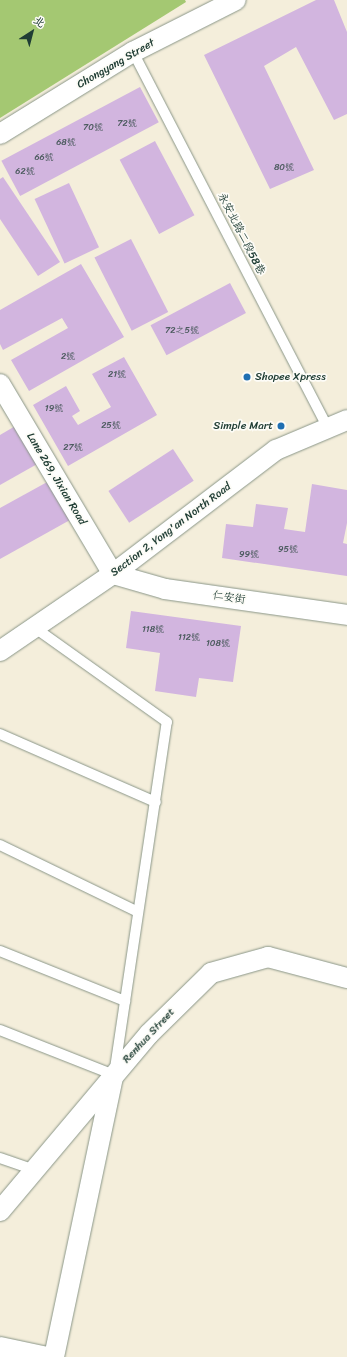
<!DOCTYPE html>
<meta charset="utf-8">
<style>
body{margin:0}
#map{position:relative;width:347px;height:1357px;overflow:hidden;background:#f4eedb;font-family:Sriracha,"LXGW WenKai TC",sans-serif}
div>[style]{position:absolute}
.green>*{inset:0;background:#a4c872}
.building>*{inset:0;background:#d2b5df;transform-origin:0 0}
.roads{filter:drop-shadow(0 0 1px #8a9688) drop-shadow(0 0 1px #8a9688)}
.service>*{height:10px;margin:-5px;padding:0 5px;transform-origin:5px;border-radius:5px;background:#fff}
.minor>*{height:20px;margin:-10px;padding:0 10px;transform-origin:10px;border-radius:10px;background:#fff}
.dots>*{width:11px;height:11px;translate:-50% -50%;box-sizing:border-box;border:2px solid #fdfcf7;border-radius:50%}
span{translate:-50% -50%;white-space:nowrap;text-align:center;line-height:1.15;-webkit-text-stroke:3.5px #fdfcf7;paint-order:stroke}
.number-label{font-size:9px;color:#4c5b5f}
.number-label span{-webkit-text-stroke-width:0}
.street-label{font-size:11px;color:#1f3d34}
.poi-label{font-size:11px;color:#1f3d34}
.left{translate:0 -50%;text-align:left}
.right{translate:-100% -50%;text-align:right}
.north{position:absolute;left:12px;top:12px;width:40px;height:40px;-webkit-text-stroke:3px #fdfcf7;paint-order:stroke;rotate:36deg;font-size:11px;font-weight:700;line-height:16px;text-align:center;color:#1f3d34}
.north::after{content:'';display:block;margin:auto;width:14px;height:18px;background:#1f3d34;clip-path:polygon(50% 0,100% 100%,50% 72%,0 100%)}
</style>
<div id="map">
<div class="green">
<i style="clip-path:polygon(0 0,185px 0,186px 2px,0 118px)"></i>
</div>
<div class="building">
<i style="clip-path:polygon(316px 0,334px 0,347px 32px,347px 114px,334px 120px,296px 47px,264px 66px,314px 170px,270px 189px,204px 55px)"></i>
<i style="left:140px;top:87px;width:40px;height:157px;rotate:62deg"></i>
<i style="left:155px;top:141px;width:84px;height:40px;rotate:62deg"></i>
<i style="clip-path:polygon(3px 177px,60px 262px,38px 276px,0 219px,0 179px)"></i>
<i style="left:69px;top:183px;width:71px;height:38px;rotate:65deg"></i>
<i style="left:131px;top:239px;width:82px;height:41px;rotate:63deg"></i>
<i style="clip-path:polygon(81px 264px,124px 337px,29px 391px,11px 360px,68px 328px,62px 318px,3px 350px,0 344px,0 310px)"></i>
<i style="left:230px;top:283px;width:34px;height:90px;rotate:62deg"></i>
<i style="clip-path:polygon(124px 357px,157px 415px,68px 466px,33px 405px,66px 386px,80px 411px,72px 416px,78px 425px,111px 407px,92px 374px)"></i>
<i style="clip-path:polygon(17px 425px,39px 463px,0 485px,0 435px)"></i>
<i style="left:173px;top:449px;width:38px;height:77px;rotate:57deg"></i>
<i style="clip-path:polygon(49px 481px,70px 520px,0 559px,0 508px)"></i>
<i style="clip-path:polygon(312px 484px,347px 490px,347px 523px,343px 543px,347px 544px,347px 576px,222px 558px,226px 524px,253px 527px,256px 504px,288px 508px,284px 529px,305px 532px)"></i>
<i style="clip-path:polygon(131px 611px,241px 626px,233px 682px,199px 678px,196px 697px,155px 691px,160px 653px,126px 648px)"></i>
</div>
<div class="roads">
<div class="service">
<i style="left:133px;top:52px;width:422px;rotate:62.6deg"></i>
<i style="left:0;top:734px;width:170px;rotate:23.6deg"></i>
<i style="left:0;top:845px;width:153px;rotate:25.9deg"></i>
<i style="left:0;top:951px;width:135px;rotate:21.8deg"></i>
<i style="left:0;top:1030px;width:123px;rotate:21.5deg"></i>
<i style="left:114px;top:1075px;width:357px;rotate:-81.5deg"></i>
<i style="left:167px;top:722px;width:163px;rotate:-144.5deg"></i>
<i style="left:0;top:1158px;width:36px;rotate:19deg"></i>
</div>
<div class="minor">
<i style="left:0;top:134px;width:156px;rotate:-31.7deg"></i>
<i style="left:133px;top:52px;width:115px;rotate:-26.8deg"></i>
<i style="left:0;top:384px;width:221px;rotate:59.3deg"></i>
<i style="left:113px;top:574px;width:54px;rotate:16.1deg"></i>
<i style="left:165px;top:589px;width:184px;rotate:8.1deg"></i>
<i style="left:0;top:651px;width:137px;rotate:-34.3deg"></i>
<i style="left:113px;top:574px;width:205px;rotate:-37.3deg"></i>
<i style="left:276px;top:450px;width:77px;rotate:-22.9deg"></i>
<i style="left:0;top:1211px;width:231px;rotate:-49.9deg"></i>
<i style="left:149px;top:1034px;width:87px;rotate:-44.5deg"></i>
<i style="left:211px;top:973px;width:59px;rotate:-15.7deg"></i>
<i style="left:268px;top:957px;width:82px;rotate:14.9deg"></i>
<i style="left:0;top:1347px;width:48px;rotate:12deg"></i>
<i style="left:54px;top:1357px;width:286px;rotate:-78.1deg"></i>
</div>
</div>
<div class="dots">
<i style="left:247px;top:377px;background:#1f6fb2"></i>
<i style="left:281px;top:426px;background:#1f6fb2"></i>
</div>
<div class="number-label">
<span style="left:127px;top:123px">72號</span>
<span style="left:93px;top:127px">70號</span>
<span style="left:66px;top:142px">68號</span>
<span style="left:44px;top:157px">66號</span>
<span style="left:284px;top:167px">80號</span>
<span style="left:25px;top:171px">62號</span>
<span style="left:182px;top:330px">72之5號</span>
<span style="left:68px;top:356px">2號</span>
<span style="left:117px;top:374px">21號</span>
<span style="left:54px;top:408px">19號</span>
<span style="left:111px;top:425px">25號</span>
<span style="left:73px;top:447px">27號</span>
<span style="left:288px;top:549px">95號</span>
<span style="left:249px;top:554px">99號</span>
<span style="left:153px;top:629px">118號</span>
<span style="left:189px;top:637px">112號</span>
<span style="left:218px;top:643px">108號</span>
</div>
<div class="street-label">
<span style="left:116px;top:64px;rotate:-30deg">Chongyang Street</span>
<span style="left:241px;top:234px;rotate:63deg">永安北路二段58巷</span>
<span style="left:56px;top:479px;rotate:59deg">Lane 269, Jixian Road</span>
<span style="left:171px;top:530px;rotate:-37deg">Section 2, Yong'an North Road</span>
<span style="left:229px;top:598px;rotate:8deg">仁安街</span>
<span style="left:149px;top:1036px;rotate:-47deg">Renhua Street</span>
</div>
<div class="poi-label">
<span class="left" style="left:255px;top:377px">Shopee Xpress</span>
<span class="right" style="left:273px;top:426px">Simple Mart</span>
</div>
<div class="north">北</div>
</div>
